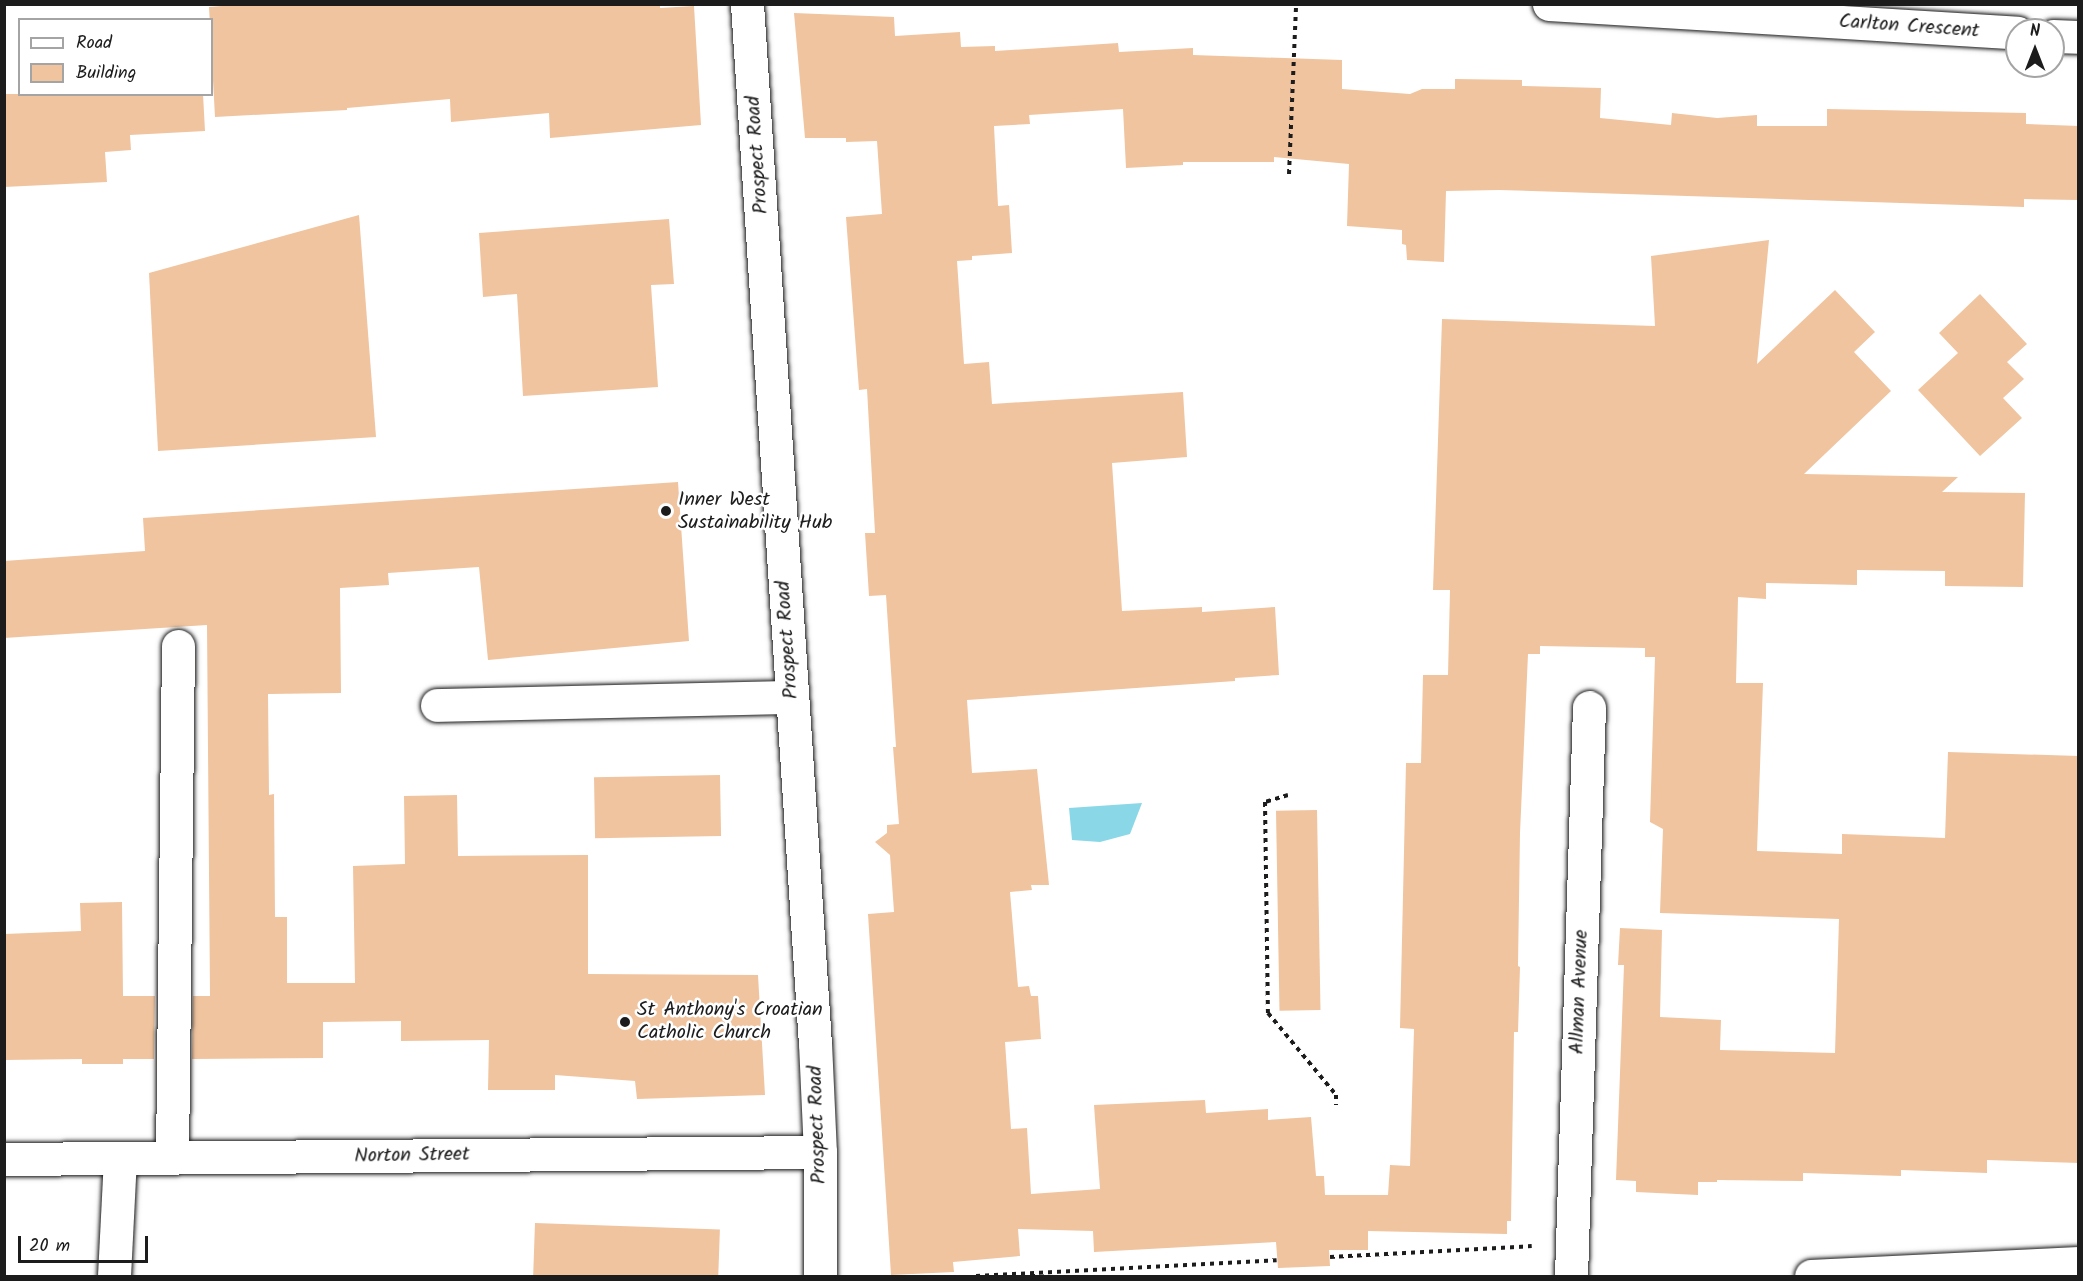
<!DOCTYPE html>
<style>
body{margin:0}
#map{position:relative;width:2083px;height:1281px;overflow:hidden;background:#fff;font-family:Kalam,sans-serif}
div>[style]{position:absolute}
.water>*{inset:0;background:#89d7e7}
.building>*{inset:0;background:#f0c49f;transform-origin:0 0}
.path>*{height:4px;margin-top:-2px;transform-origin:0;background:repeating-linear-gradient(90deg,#1c1c1c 0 4.5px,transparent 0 9px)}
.roads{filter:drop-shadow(0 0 2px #1c1c1c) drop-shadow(0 0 2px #1c1c1c)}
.minor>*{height:33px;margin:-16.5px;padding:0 16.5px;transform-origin:16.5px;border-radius:16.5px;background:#fff}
.major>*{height:33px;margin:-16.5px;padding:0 16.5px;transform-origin:16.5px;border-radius:16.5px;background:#fff}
.dots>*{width:16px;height:16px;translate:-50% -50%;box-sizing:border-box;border:3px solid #fff;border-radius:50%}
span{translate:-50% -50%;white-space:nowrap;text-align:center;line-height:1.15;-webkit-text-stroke:5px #fff;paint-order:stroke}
.street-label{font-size:20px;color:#1c1c1c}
.poi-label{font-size:20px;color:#1c1c1c}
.left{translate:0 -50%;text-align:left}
.frame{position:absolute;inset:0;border:6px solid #1c1c1c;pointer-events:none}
.legend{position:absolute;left:18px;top:18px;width:195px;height:78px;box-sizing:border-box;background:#fff;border:2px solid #a4a4a4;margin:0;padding:8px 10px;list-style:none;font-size:18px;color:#1c1c1c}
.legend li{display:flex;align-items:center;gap:12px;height:30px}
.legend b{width:30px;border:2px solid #a4a4a4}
.north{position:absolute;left:2005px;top:18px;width:60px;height:60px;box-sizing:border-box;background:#fff;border:2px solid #a4a4a4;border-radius:50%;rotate:0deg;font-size:16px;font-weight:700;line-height:24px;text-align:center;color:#1c1c1c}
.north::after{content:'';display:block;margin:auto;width:21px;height:27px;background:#1c1c1c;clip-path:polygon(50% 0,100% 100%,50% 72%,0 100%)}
.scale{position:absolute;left:18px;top:1236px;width:130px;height:27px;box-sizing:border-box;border:3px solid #1c1c1c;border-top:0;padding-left:8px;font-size:18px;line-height:21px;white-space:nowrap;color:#1c1c1c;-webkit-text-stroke:4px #fff;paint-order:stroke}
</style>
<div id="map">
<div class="water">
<i style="clip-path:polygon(1142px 803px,1130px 834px,1100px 842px,1072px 840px,1069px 808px)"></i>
</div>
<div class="building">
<i style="clip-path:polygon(246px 4px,660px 4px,660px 8px,694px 6px,701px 125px,550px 138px,549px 113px,451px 122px,450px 99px,347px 108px,347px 110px,215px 117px,209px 7px)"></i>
<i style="clip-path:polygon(794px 13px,894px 17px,895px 36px,960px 32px,961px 47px,995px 46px,995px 51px,1118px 43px,1119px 52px,1193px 48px,1193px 55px,1342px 60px,1342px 89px,1410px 94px,1422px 89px,1455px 89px,1455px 79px,1522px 80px,1522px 86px,1601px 88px,1600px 118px,1671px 125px,1672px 113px,1717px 118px,1757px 115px,1757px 126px,1827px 126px,1827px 109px,2026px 113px,2026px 124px,2079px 126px,2079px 200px,2024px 199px,2024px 207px,1499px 190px,1446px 191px,1444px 262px,1407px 260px,1406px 245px,1402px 244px,1402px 230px,1347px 226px,1349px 164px,1274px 157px,1274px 162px,1183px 162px,1183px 165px,1126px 168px,1123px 109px,1029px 115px,1030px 124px,994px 126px,998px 206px,1009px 205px,1012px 253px,972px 256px,972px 260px,957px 261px,964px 364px,989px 362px,992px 404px,1183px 392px,1187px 457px,1112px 463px,1122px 611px,1202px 607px,1202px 612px,1275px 607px,1279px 675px,1235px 678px,1235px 681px,967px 700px,972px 773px,1037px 769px,1049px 885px,1031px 885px,1032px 890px,1010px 892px,1018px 987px,1029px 986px,1031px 996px,1038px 996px,1041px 1039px,1005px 1042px,1011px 1129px,1027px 1128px,1031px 1194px,1100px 1189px,1094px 1105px,1205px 1100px,1206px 1113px,1268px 1109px,1268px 1120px,1311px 1117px,1316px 1176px,1324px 1176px,1325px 1195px,1388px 1195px,1390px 1165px,1410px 1166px,1414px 1029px,1400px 1028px,1406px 763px,1421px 763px,1423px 675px,1448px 675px,1450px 590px,1433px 590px,1442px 319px,1655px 326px,1651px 256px,1769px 240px,1757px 364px,1835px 290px,1875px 332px,1854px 352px,1891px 391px,1804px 474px,1958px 477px,1942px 492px,2025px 493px,2023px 587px,1945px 586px,1945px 571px,1857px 570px,1857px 585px,1766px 583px,1766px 599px,1738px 597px,1736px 683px,1763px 683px,1757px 851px,1842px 854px,1842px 834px,1945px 838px,1948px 752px,2079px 756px,2079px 1163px,1987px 1160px,1987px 1173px,1901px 1170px,1901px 1176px,1803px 1173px,1803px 1181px,1717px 1180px,1717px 1182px,1698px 1182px,1698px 1195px,1636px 1192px,1636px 1181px,1616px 1180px,1624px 965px,1618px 965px,1620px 928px,1662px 930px,1660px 1017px,1721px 1020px,1720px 1050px,1835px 1053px,1839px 919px,1660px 913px,1663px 829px,1650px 822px,1655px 657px,1645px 657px,1645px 648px,1540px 646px,1540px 654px,1528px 654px,1520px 833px,1518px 966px,1520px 967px,1518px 1032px,1514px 1032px,1511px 1221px,1507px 1221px,1507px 1234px,1368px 1231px,1368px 1250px,1329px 1250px,1330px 1266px,1278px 1268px,1276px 1242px,1094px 1252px,1093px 1231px,1018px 1229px,1020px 1256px,953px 1262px,954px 1272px,891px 1275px,868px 914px,894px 912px,890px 855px,875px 842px,887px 833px,887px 825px,899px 824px,893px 747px,896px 747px,886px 595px,869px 596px,865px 533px,875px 533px,867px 389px,859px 390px,846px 217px,882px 214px,877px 141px,846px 142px,846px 138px,805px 138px)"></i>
<i style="clip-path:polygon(4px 94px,203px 94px,205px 131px,130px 135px,131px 150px,105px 152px,107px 182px,4px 187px)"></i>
<i style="clip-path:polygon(359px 215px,376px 437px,158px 451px,149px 273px)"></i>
<i style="clip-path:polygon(669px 219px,674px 284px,651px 285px,658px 387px,523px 396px,517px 294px,483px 297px,479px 233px)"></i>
<i style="clip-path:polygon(1980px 294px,2027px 344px,2007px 362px,2024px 379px,2003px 398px,2022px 418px,1980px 456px,1918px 390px,1958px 353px,1939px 333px)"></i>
<i style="clip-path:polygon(678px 482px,689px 641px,488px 660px,479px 567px,388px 573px,389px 585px,340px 588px,341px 693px,268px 694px,269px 795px,274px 794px,275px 917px,287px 917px,287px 983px,355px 983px,353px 866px,405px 864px,404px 796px,457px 795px,458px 856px,588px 855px,588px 974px,758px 975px,765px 1095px,637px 1099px,635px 1081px,555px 1075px,555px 1090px,488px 1090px,489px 1040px,401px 1041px,401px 1021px,323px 1022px,323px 1058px,192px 1059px,193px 996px,210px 996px,207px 625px,4px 638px,4px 561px,145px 551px,143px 518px)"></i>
<i style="left:720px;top:775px;width:61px;height:126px;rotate:89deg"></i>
<i style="left:1317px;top:810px;width:200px;height:41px;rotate:89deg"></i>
<i style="clip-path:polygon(122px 902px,123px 996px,155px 996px,154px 1059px,123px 1059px,123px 1064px,82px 1064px,82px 1059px,4px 1060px,4px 934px,81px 931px,80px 903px)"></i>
<i style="left:535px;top:1223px;width:185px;height:53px;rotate:2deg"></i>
</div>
<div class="path">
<i style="left:1289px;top:174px;width:170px;rotate:-87.6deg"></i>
<i style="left:1288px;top:795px;width:24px;rotate:163deg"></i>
<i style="left:1265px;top:802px;width:211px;rotate:89.2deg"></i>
<i style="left:1268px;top:1013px;width:107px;rotate:50.3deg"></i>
<i style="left:1336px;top:1095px;width:10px;rotate:90deg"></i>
<i style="left:1330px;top:1257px;width:202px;rotate:-3.1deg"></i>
<i style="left:976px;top:1276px;width:301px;rotate:-3deg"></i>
</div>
<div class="roads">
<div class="minor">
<i style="left:747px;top:4px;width:1041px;rotate:86.26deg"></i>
<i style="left:815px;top:1043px;width:109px;rotate:87.4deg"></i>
<i style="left:820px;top:1152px;width:124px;rotate:90deg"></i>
<i style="left:437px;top:705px;width:355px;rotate:-1.3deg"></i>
<i style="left:172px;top:1158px;width:512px;rotate:-89.33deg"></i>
<i style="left:4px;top:1159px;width:816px;rotate:-0.49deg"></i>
<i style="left:114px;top:1276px;width:117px;rotate:-87.1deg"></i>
<i style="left:1571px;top:1276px;width:569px;rotate:-88.19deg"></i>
<i style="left:1811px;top:1276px;width:267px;rotate:-2.8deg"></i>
</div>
<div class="major">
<i style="left:1549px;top:4px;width:469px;rotate:3.5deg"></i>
<i style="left:2053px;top:36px;width:25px;rotate:2deg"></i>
</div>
</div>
<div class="dots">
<i style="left:666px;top:511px;background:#1c1c1c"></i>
<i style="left:625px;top:1022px;background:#1c1c1c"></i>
</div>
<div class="street-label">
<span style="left:1909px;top:27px;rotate:4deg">Carlton Crescent</span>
<span style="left:758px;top:155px;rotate:-94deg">Prospect Road</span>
<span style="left:788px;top:640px;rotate:-94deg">Prospect Road</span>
<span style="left:1580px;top:992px;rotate:-88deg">Allman Avenue</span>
<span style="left:818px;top:1125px;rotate:-92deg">Prospect Road</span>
<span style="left:412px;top:1156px;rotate:-1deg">Norton Street</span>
</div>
<div class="poi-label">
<span class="left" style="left:678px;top:512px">Inner West<br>Sustainability Hub</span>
<span class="left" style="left:637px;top:1022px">St Anthony's Croatian<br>Catholic Church</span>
</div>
<div class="frame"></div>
<ul class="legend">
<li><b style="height:8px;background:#fff"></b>Road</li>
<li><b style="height:16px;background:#f0c49f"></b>Building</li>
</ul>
<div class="north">N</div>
<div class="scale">20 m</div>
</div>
